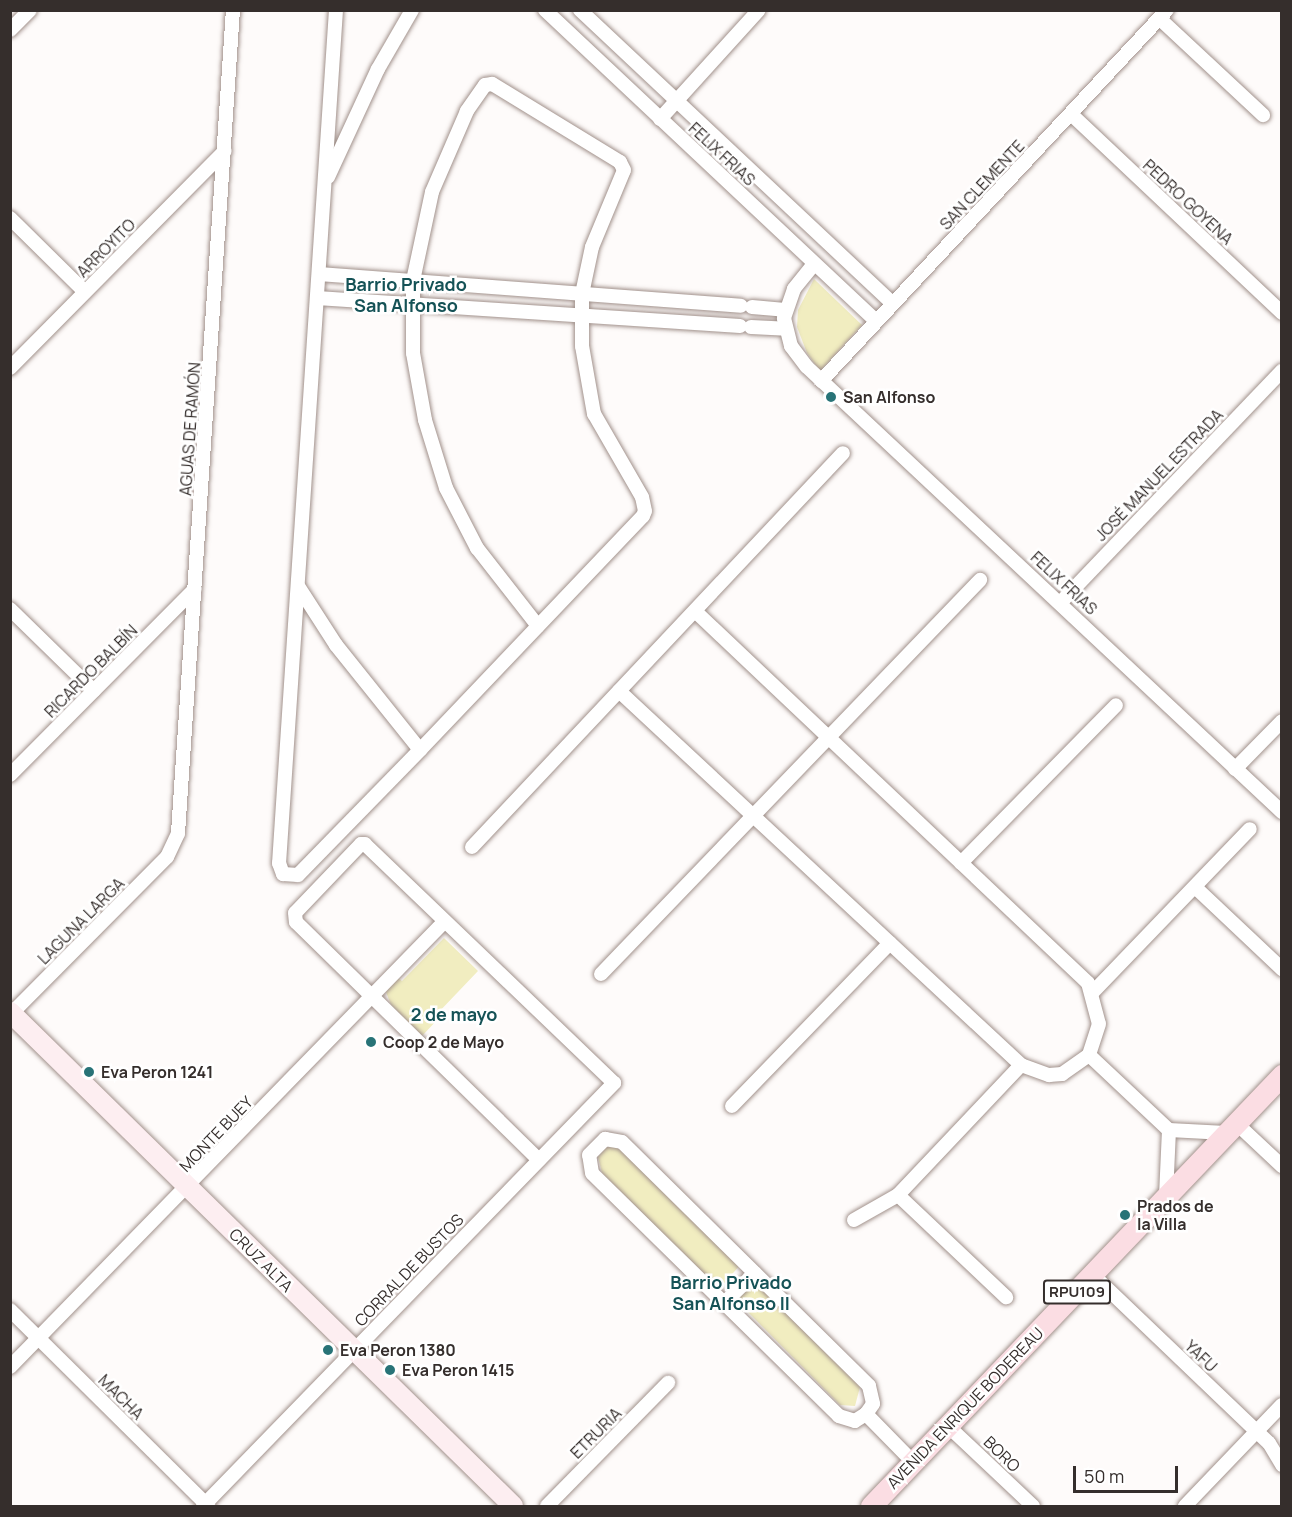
<!DOCTYPE html>
<meta charset="utf-8">
<style>
body{margin:0}
#map{position:relative;width:1292px;height:1517px;overflow:hidden;background:#fefbfa;font-family:Manrope,sans-serif}
div>[style]{position:absolute}
.green>*{inset:0;background:#f1edc0}
.roads{filter:drop-shadow(0 0 2px #a1918b) drop-shadow(0 0 2px #a1918b)}
.street>*{height:14px;margin:-7px;padding:0 7px;transform-origin:7px;border-radius:7px;background:#fff}
.secondary>*{height:20px;margin:-10px;padding:0 10px;transform-origin:10px;border-radius:10px;background:#fdeef1}
.primary>*{height:21px;margin:-10.5px;padding:0 10.5px;transform-origin:10.5px;border-radius:10.5px;background:#fbdde3}
.dots>*{width:16px;height:16px;translate:-50% -50%;box-sizing:border-box;border:3px solid #fff;border-radius:50%}
span{translate:-50% -50%;white-space:nowrap;text-align:center;line-height:1.15;-webkit-text-stroke:5px #fff;paint-order:stroke}
.shield-label span{padding:2px 4px;background:#fff;border:2px solid;border-radius:4px;-webkit-text-stroke-width:0}
.shield-label{font-size:15px;color:#352e2c;font-weight:700}
.street-label{font-size:16px;color:#352e2c}
.poi-label{font-size:16px;color:#352e2c;font-weight:700}
.left{translate:0 -50%;text-align:left}
.neighbourhood-label{font-size:18px;color:#155256;font-weight:700}
.frame{position:absolute;inset:0;border:12px solid #352e2c;pointer-events:none}
.scale{position:absolute;left:1073px;top:1466px;width:105px;height:27px;box-sizing:border-box;border:3px solid #352e2c;border-top:0;padding-left:8px;font-size:18px;line-height:21px;white-space:nowrap;color:#352e2c;-webkit-text-stroke:4px #fff;paint-order:stroke}
</style>
<div id="map">
<div class="green">
<i style="clip-path:polygon(814px 279px,862px 325px,820px 371px,807px 353px,797px 327px,798px 310px)"></i>
<i style="clip-path:polygon(444px 938px,478px 971px,436px 1015px,439px 1018px,422px 1036px,391px 1005px,386px 992px,398px 978px,402px 981px)"></i>
<i style="clip-path:polygon(608px 1145px,621px 1145px,741px 1264px,719px 1289px,602px 1173px,598px 1157px)"></i>
<i style="clip-path:polygon(756px 1281px,860px 1387px,855px 1406px,840px 1405px,736px 1300px)"></i>
</div>
<div class="roads">
<div class="street">
<i style="left:336px;top:10px;width:855px;rotate:93.82deg"></i>
<i style="left:279px;top:863px;width:12px;rotate:70deg"></i>
<i style="left:283px;top:874px;width:15px;rotate:4deg"></i>
<i style="left:298px;top:875px;width:175px;rotate:-45.7deg"></i>
<i style="left:420px;top:750px;width:323px;rotate:-46.4deg"></i>
<i style="left:643px;top:516px;width:5px;rotate:-68deg"></i>
<i style="left:645px;top:511px;width:14px;rotate:-102deg"></i>
<i style="left:642px;top:497px;width:96px;rotate:-120deg"></i>
<i style="left:594px;top:414px;width:69px;rotate:-100deg"></i>
<i style="left:582px;top:346px;width:52px;rotate:-90deg"></i>
<i style="left:582px;top:294px;width:48px;rotate:-78deg"></i>
<i style="left:592px;top:247px;width:83px;rotate:-67.4deg"></i>
<i style="left:624px;top:170px;width:9px;rotate:-117deg"></i>
<i style="left:620px;top:162px;width:150px;rotate:-148.6deg"></i>
<i style="left:492px;top:84px;width:7px;rotate:172deg"></i>
<i style="left:485px;top:85px;width:32px;rotate:125deg"></i>
<i style="left:467px;top:111px;width:88px;rotate:113.4deg"></i>
<i style="left:432px;top:192px;width:91px;rotate:102.1deg"></i>
<i style="left:413px;top:281px;width:72px;rotate:90deg"></i>
<i style="left:413px;top:353px;width:68px;rotate:79.8deg"></i>
<i style="left:425px;top:420px;width:71px;rotate:72.8deg"></i>
<i style="left:446px;top:488px;width:68px;rotate:62.7deg"></i>
<i style="left:477px;top:548px;width:99px;rotate:52deg"></i>
<i style="left:545px;top:10px;width:454px;rotate:43.2deg"></i>
<i style="left:580px;top:10px;width:429px;rotate:43.2deg"></i>
<i style="left:1160px;top:19px;width:141px;rotate:43deg"></i>
<i style="left:10px;top:30px;width:28px;rotate:-45deg"></i>
<i style="left:1071px;top:114px;width:290px;rotate:43.3deg"></i>
<i style="left:660px;top:119px;width:147px;rotate:-47.8deg"></i>
<i style="left:328px;top:177px;width:119px;rotate:-65.2deg"></i>
<i style="left:378px;top:69px;width:68px;rotate:-60deg"></i>
<i style="left:10px;top:218px;width:105px;rotate:44.6deg"></i>
<i style="left:814px;top:264px;width:32px;rotate:129deg"></i>
<i style="left:794px;top:289px;width:31px;rotate:109deg"></i>
<i style="left:784px;top:318px;width:29px;rotate:76deg"></i>
<i style="left:791px;top:346px;width:26px;rotate:53deg"></i>
<i style="left:807px;top:367px;width:651px;rotate:43.13deg"></i>
<i style="left:319px;top:274px;width:423px;rotate:4.3deg"></i>
<i style="left:317px;top:298px;width:424px;rotate:3.8deg"></i>
<i style="left:752px;top:307px;width:33px;rotate:5deg"></i>
<i style="left:751px;top:327px;width:35px;rotate:3deg"></i>
<i style="left:10px;top:368px;width:305px;rotate:-45.3deg"></i>
<i style="left:821px;top:381px;width:507px;rotate:-47deg"></i>
<i style="left:298px;top:586px;width:70px;rotate:57.2deg"></i>
<i style="left:336px;top:645px;width:134px;rotate:51.3deg"></i>
<i style="left:1061px;top:602px;width:320px;rotate:-46.3deg"></i>
<i style="left:10px;top:609px;width:117px;rotate:44.3deg"></i>
<i style="left:695px;top:611px;width:541px;rotate:43.43deg"></i>
<i style="left:1088px;top:983px;width:42px;rotate:75deg"></i>
<i style="left:1099px;top:1024px;width:33px;rotate:108deg"></i>
<i style="left:619px;top:691px;width:549px;rotate:42.93deg"></i>
<i style="left:1235px;top:769px;width:67px;rotate:-45.6deg"></i>
<i style="left:10px;top:775px;width:262px;rotate:-45.2deg"></i>
<i style="left:472px;top:847px;width:541px;rotate:-46.72deg"></i>
<i style="left:961px;top:863px;width:221px;rotate:-45.5deg"></i>
<i style="left:1195px;top:887px;width:120px;rotate:43.3deg"></i>
<i style="left:601px;top:974px;width:547px;rotate:-46.11deg"></i>
<i style="left:1093px;top:992px;width:226px;rotate:-46.1deg"></i>
<i style="left:10px;top:1015px;width:223px;rotate:-45.2deg"></i>
<i style="left:167px;top:857px;width:26px;rotate:-65deg"></i>
<i style="left:178px;top:833px;width:825px;rotate:-86.18deg"></i>
<i style="left:732px;top:1106px;width:227px;rotate:-45.9deg"></i>
<i style="left:1236px;top:1123px;width:63px;rotate:43.1deg"></i>
<i style="left:605px;top:1139px;width:17px;rotate:10deg"></i>
<i style="left:622px;top:1142px;width:347px;rotate:44.6deg"></i>
<i style="left:869px;top:1386px;width:18px;rotate:77deg"></i>
<i style="left:873px;top:1404px;width:12px;rotate:125deg"></i>
<i style="left:866px;top:1414px;width:13px;rotate:148deg"></i>
<i style="left:855px;top:1421px;width:17px;rotate:-163deg"></i>
<i style="left:839px;top:1416px;width:346px;rotate:-135.5deg"></i>
<i style="left:592px;top:1173px;width:18px;rotate:-99deg"></i>
<i style="left:589px;top:1155px;width:23px;rotate:-45deg"></i>
<i style="left:898px;top:1195px;width:149px;rotate:43.4deg"></i>
<i style="left:1166px;top:1196px;width:66px;rotate:-87.4deg"></i>
<i style="left:854px;top:1220px;width:51px;rotate:-29.6deg"></i>
<i style="left:898px;top:1195px;width:179px;rotate:-46.6deg"></i>
<i style="left:1021px;top:1065px;width:30px;rotate:20deg"></i>
<i style="left:1049px;top:1075px;width:13px;rotate:-4deg"></i>
<i style="left:1062px;top:1074px;width:33px;rotate:-35deg"></i>
<i style="left:1089px;top:1055px;width:110px;rotate:43.2deg"></i>
<i style="left:1169px;top:1130px;width:57px;rotate:3deg"></i>
<i style="left:1093px;top:1275px;width:243px;rotate:43.7deg"></i>
<i style="left:1269px;top:1443px;width:26px;rotate:59deg"></i>
<i style="left:724px;top:1303px;width:43px;rotate:-44.1deg"></i>
<i style="left:10px;top:1310px;width:279px;rotate:44.7deg"></i>
<i style="left:10px;top:1367px;width:620px;rotate:-45.72deg"></i>
<i style="left:866px;top:1414px;width:67px;rotate:45.6deg"></i>
<i style="left:948px;top:1426px;width:117px;rotate:43.3deg"></i>
<i style="left:203px;top:1506px;width:590px;rotate:-45.82deg"></i>
<i style="left:614px;top:1083px;width:345px;rotate:-136.2deg"></i>
<i style="left:365px;top:844px;width:4px;rotate:180deg"></i>
<i style="left:361px;top:844px;width:95px;rotate:133.7deg"></i>
<i style="left:295px;top:913px;width:9px;rotate:84deg"></i>
<i style="left:296px;top:922px;width:340px;rotate:44.4deg"></i>
<i style="left:547px;top:1506px;width:173px;rotate:-45.5deg"></i>
<i style="left:1185px;top:1506px;width:140px;rotate:-46.2deg"></i>
</div>
<div class="secondary">
<i style="left:10px;top:1012px;width:705px;rotate:44.48deg"></i>
</div>
<div class="primary">
<i style="left:871px;top:1506px;width:596px;rotate:-46.36deg"></i>
</div>
</div>
<div class="dots">
<i style="left:831px;top:397px;background:#287377"></i>
<i style="left:371px;top:1042px;background:#287377"></i>
<i style="left:89px;top:1072px;background:#287377"></i>
<i style="left:1125px;top:1215px;background:#287377"></i>
<i style="left:328px;top:1350px;background:#287377"></i>
<i style="left:390px;top:1370px;background:#287377"></i>
</div>
<div class="shield-label">
<span style="left:1077px;top:1292px">RPU109</span>
</div>
<div class="street-label">
<span style="left:722px;top:154px;rotate:43deg">FELIX FRIAS</span>
<span style="left:982px;top:185px;rotate:-47deg">SAN CLEMENTE</span>
<span style="left:1188px;top:202px;rotate:43deg">PEDRO GOYENA</span>
<span style="left:106px;top:248px;rotate:-45deg">ARROYITO</span>
<span style="left:190px;top:429px;rotate:-86deg">AGUAS DE RAMÓN</span>
<span style="left:1159px;top:475px;rotate:-46deg">JOSÉ MANUEL ESTRADA</span>
<span style="left:1064px;top:583px;rotate:43deg">FELIX FRIAS</span>
<span style="left:91px;top:671px;rotate:-45deg">RICARDO BALBÍN</span>
<span style="left:81px;top:921px;rotate:-45deg">LAGUNA LARGA</span>
<span style="left:216px;top:1134px;rotate:-46deg">MONTE BUEY</span>
<span style="left:261px;top:1260px;rotate:45deg">CRUZ ALTA</span>
<span style="left:409px;top:1270px;rotate:-46deg">CORRAL DE BUSTOS</span>
<span style="left:1201px;top:1356px;rotate:44deg">YAFU</span>
<span style="left:121px;top:1397px;rotate:45deg">MACHA</span>
<span style="left:965px;top:1408px;rotate:-46deg">AVENIDA ENRIQUE BODEREAU</span>
<span style="left:596px;top:1433px;rotate:-45deg">ETRURIA</span>
<span style="left:1002px;top:1454px;rotate:44deg">BORO</span>
</div>
<div class="poi-label">
<span class="left" style="left:843px;top:397px">San Alfonso</span>
<span class="left" style="left:383px;top:1042px">Coop 2 de Mayo</span>
<span class="left" style="left:101px;top:1072px">Eva Peron 1241</span>
<span class="left" style="left:1137px;top:1215px">Prados de<br>la Villa</span>
<span class="left" style="left:340px;top:1350px">Eva Peron 1380</span>
<span class="left" style="left:402px;top:1370px">Eva Peron 1415</span>
</div>
<div class="neighbourhood-label">
<span style="left:406px;top:295px">Barrio Privado<br>San Alfonso</span>
<span style="left:454px;top:1014px">2 de mayo</span>
<span style="left:731px;top:1293px">Barrio Privado<br>San Alfonso II</span>
</div>
<div class="frame"></div>
<div class="scale">50 m</div>
</div>
